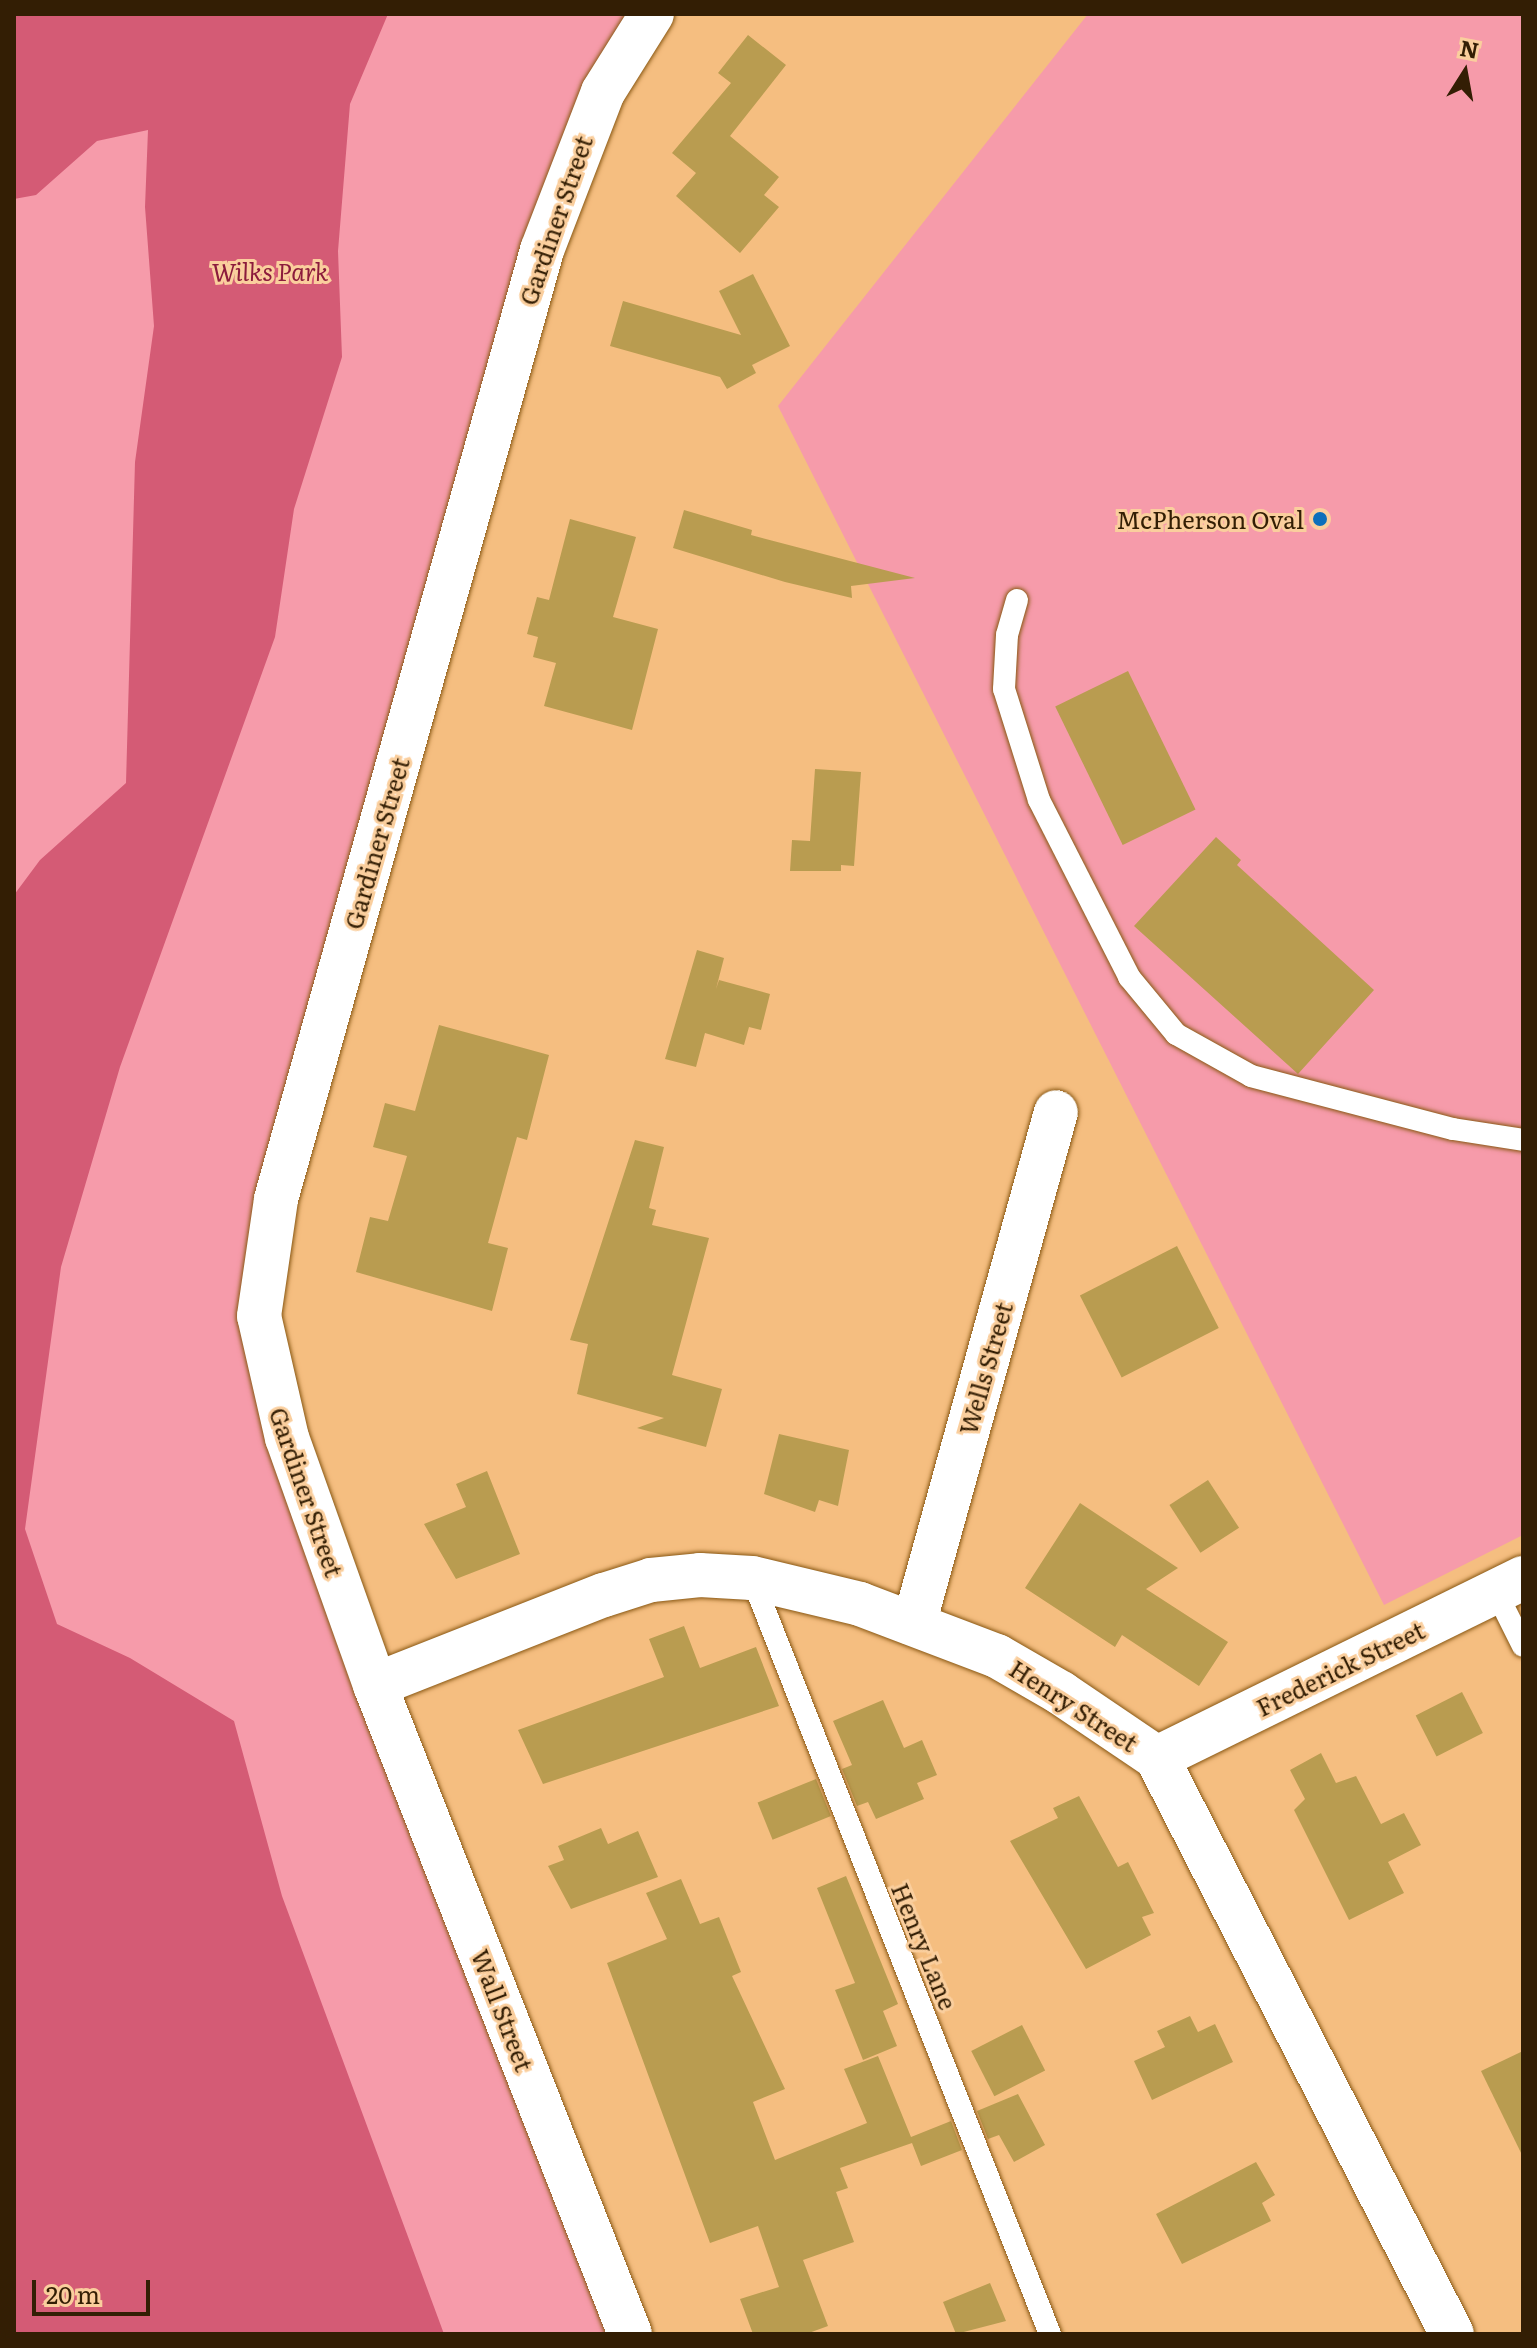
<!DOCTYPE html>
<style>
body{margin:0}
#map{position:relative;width:1537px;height:2348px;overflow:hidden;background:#f5be80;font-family:Literata,serif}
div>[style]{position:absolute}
.green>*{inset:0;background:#f69baa}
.forest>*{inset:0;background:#d45b75}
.building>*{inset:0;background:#b99c50;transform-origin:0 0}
.roads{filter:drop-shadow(0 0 2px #895813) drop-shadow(0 0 2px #895813)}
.service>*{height:22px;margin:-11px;padding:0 11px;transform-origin:11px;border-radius:11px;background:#fff}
.minor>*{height:44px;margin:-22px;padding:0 22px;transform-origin:22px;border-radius:22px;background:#fff}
.dots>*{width:22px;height:22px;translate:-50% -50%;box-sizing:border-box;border:4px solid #face9d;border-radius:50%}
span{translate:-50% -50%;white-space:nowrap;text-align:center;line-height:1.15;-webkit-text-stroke:6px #face9d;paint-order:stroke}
.street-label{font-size:24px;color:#331e04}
.park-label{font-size:24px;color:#8c1b3c;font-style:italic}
.poi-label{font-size:24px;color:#331e04}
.right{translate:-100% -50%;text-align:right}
.frame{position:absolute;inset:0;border:16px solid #331e04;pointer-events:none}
.north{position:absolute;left:1425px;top:32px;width:80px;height:80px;-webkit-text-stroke:6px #face9d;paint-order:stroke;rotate:11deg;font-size:22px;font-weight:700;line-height:32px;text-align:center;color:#331e04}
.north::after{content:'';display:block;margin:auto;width:28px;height:36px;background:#331e04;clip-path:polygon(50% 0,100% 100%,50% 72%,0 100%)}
.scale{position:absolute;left:32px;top:2280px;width:118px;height:36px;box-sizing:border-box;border:4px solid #331e04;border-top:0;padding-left:10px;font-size:24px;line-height:28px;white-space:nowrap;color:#331e04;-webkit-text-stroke:6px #face9d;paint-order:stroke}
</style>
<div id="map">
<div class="green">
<i style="clip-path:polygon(14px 14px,652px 14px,603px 92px,259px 1316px,630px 2334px,14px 2334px)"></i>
<i style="clip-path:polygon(1088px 14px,1523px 14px,1523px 1535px,1384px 1605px,778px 406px)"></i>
</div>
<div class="forest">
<i style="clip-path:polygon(14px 14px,388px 14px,350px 104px,338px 251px,342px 357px,294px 509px,275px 637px,120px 1067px,61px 1267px,25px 1529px,57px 1624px,130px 1658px,234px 1721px,282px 1896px,444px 2334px,14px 2334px,14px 895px,40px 860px,126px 783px,135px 462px,154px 326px,145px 207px,148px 130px,97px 141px,36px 195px,14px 199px)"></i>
</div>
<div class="building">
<i style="clip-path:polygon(748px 35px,786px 65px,730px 136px,779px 177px,764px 195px,779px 207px,740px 253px,676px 196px,696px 173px,672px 153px,731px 83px,718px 73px)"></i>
<i style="clip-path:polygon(753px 274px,790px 346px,752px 365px,756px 373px,727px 389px,720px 377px,610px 346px,623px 301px,741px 335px,719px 291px)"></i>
<i style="clip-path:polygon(684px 510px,752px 530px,751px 535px,915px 578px,851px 586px,852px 598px,785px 582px,673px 548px)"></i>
<i style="clip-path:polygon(570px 519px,636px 537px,613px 617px,658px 629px,632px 730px,544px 706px,556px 663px,533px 657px,538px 637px,527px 634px,537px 597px,549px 600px)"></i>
<i style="left:1128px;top:671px;width:154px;height:81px;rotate:64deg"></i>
<i style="clip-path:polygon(815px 769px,861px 772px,854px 866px,841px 865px,841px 871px,790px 871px,792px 840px,810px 841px)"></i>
<i style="clip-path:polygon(1216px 837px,1241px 860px,1237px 865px,1374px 990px,1298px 1074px,1134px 926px)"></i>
<i style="clip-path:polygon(697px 950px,724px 958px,716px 989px,719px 980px,770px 994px,761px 1030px,749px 1027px,744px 1045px,705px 1033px,696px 1067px,665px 1059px)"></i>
<i style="clip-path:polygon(439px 1025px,549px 1055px,527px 1140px,517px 1137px,488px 1243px,508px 1248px,492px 1311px,356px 1272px,370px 1217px,388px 1221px,407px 1156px,373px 1147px,385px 1103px,415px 1111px)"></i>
<i style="clip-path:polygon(635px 1140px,664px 1147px,649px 1208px,656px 1210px,652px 1225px,709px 1238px,672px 1375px,722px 1389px,706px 1447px,637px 1428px,664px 1418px,577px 1394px,588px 1344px,570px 1340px)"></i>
<i style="left:1177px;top:1246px;width:92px;height:109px;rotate:63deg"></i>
<i style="clip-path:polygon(779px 1434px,849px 1450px,838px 1506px,819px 1500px,815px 1512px,764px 1494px)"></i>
<i style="clip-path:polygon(487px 1471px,520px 1554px,456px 1579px,424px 1524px,466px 1507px,456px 1484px)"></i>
<i style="left:1208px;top:1480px;width:57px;height:46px;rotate:57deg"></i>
<i style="clip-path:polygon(1080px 1503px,1178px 1568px,1146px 1589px,1228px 1642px,1199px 1686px,1122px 1635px,1115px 1647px,1025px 1588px)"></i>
<i style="clip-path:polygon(684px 1626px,700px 1668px,756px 1647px,779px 1706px,543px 1784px,518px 1730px,664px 1677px,649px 1639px)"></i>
<i style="left:1462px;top:1692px;width:46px;height:52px;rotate:63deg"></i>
<i style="clip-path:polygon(883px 1700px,904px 1748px,922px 1740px,937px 1775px,917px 1783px,924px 1799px,876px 1819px,868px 1802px,857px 1806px,842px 1769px,852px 1765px,833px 1721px)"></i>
<i style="clip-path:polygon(1321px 1753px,1336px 1783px,1356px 1776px,1381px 1824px,1404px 1813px,1421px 1845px,1388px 1862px,1404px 1893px,1349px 1920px,1294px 1810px,1305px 1799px,1290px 1770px)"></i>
<i style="left:816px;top:1779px;width:40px;height:63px;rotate:68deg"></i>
<i style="clip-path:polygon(1079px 1796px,1118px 1867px,1128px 1862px,1154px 1913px,1142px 1917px,1151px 1935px,1086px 1969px,1010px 1841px,1058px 1818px,1053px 1808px)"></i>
<i style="clip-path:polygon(601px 1828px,608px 1844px,638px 1831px,658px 1877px,571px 1909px,548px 1866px,564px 1860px,558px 1846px)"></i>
<i style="clip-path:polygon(846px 1876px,898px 2004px,883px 2011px,897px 2046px,863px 2060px,835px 1990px,855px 1983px,817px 1888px)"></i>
<i style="clip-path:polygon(681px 1879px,700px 1924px,719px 1917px,741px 1972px,732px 1976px,785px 2089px,753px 2102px,775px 2160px,867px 2123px,844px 2069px,878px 2056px,911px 2137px,951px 2121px,962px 2150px,921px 2166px,912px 2143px,840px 2168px,848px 2188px,836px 2192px,854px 2242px,803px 2260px,828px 2326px,806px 2334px,753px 2334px,740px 2299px,779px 2287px,758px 2226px,710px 2243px,607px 1963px,667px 1939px,646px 1893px)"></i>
<i style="clip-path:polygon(1190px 2016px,1198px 2032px,1215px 2024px,1233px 2062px,1152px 2100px,1134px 2061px,1165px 2047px,1157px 2031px)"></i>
<i style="left:1022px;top:2025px;width:51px;height:57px;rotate:63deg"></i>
<i style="clip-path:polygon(1523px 2051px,1523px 2157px,1481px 2071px)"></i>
<i style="clip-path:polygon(1018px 2094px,1045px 2145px,1014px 2162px,999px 2135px,988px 2139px,977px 2111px)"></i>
<i style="clip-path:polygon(1256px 2162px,1275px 2195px,1262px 2203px,1271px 2221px,1182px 2264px,1156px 2214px)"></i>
<i style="clip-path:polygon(990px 2283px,1006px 2321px,956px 2334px,943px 2302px)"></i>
</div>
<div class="roads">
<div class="service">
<i style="left:1017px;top:600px;width:36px;rotate:106deg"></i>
<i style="left:1007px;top:635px;width:54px;rotate:93.2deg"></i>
<i style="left:1004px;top:689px;width:116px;rotate:72.5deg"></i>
<i style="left:1039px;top:800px;width:199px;rotate:63deg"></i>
<i style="left:1129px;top:977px;width:74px;rotate:50.5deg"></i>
<i style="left:1176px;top:1034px;width:86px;rotate:29.2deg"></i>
<i style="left:1251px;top:1076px;width:209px;rotate:14.7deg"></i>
<i style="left:1453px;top:1129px;width:71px;rotate:8.9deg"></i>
<i style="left:752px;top:1578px;width:813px;rotate:68.49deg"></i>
<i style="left:1496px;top:1592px;width:60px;rotate:63.4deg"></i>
</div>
<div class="minor">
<i style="left:914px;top:1624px;width:531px;rotate:-74.5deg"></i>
<i style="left:375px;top:1685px;width:246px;rotate:-21.5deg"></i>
<i style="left:604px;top:1595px;width:49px;rotate:-17.7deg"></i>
<i style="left:651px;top:1580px;width:49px;rotate:-5.8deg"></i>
<i style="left:700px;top:1575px;width:52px;rotate:3.3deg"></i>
<i style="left:752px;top:1578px;width:111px;rotate:13.5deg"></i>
<i style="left:860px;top:1604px;width:147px;rotate:20.8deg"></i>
<i style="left:997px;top:1656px;width:74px;rotate:30deg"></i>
<i style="left:1061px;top:1693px;width:116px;rotate:34.1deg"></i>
<i style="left:1157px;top:1758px;width:647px;rotate:62.88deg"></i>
<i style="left:1157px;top:1758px;width:408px;rotate:-26.2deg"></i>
<i style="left:630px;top:2334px;width:697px;rotate:-111.45deg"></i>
<i style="left:375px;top:1685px;width:262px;rotate:-109.6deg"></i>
<i style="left:287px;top:1438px;width:125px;rotate:-102.9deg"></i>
<i style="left:259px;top:1316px;width:118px;rotate:-81.7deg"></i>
<i style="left:276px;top:1199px;width:986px;rotate:-74.34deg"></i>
<i style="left:542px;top:250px;width:169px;rotate:-68.9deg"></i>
<i style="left:603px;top:92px;width:92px;rotate:-57.9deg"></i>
</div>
</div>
<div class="dots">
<i style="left:1320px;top:519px;background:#0c6fbb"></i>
</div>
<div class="street-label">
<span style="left:555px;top:220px;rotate:-71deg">Gardiner Street</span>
<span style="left:376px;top:843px;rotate:-74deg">Gardiner Street</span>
<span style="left:985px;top:1368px;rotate:-74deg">Wells Street</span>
<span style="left:307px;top:1492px;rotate:71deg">Gardiner Street</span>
<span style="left:1340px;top:1668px;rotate:-26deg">Frederick Street</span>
<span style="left:1074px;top:1705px;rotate:33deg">Henry Street</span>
<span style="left:925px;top:1946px;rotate:68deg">Henry Lane</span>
<span style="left:503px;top:2010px;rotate:69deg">Wall Street</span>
</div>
<div class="park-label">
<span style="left:270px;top:271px">Wilks Park</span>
</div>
<div class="poi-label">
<span class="right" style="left:1304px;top:519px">McPherson Oval</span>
</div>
<div class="frame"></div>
<div class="north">N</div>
<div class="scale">20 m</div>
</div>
